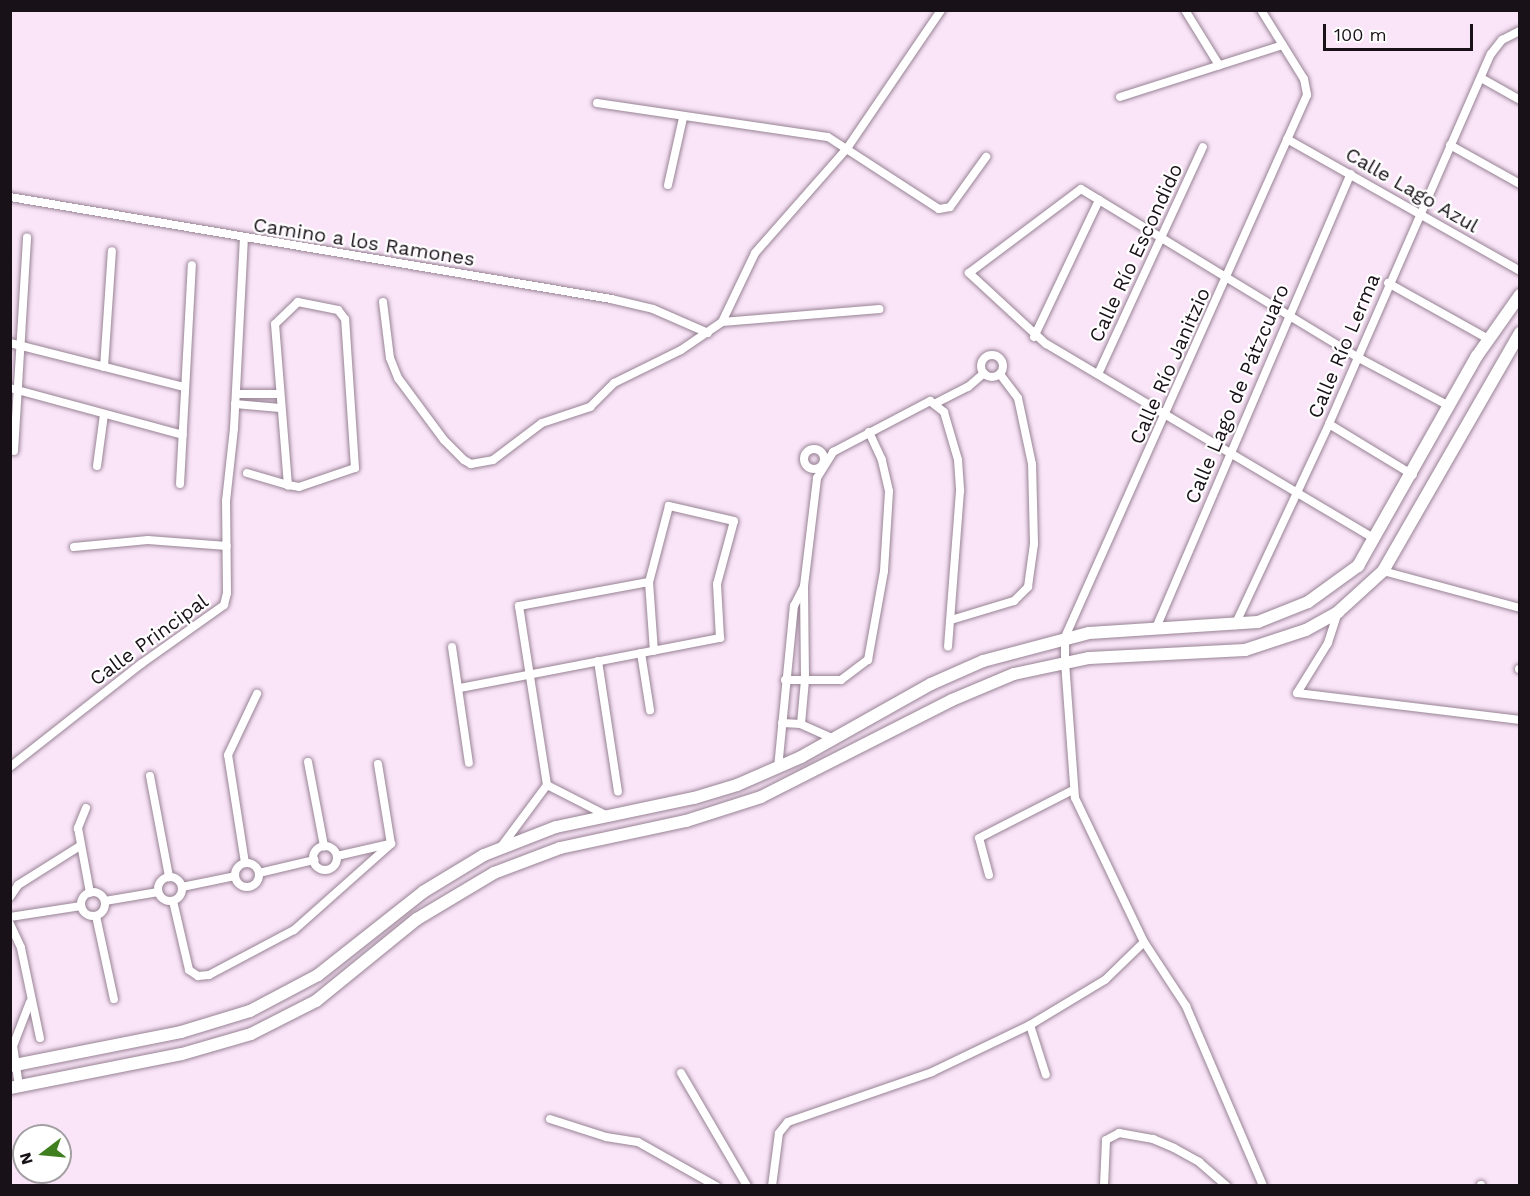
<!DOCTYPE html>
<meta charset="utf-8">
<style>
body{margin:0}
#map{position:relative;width:1530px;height:1196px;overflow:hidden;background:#fae4f8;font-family:"Work Sans",sans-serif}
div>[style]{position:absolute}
.roads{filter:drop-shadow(0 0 2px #978394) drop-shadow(0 0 2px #978394)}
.minor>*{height:8px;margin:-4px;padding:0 4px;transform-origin:4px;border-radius:4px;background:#fff}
.minor>.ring{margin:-4px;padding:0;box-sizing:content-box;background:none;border:8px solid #fff;border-radius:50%}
.primary>*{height:12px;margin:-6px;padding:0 6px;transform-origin:6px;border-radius:6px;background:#fff}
span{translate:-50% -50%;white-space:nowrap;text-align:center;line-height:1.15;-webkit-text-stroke:4.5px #fff;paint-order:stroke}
.street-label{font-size:20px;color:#181118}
.frame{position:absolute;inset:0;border:12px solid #181118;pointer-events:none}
.north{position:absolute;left:12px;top:1124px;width:60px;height:60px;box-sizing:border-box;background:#fff;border:2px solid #a3a0a3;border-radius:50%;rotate:254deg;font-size:16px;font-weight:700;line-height:24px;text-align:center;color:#181118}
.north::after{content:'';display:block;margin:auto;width:21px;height:27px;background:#407f1f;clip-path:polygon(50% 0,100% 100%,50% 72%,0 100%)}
.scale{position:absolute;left:1323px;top:24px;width:150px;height:27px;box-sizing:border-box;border:3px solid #181118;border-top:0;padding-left:8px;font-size:18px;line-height:21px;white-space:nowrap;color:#181118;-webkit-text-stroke:4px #fff;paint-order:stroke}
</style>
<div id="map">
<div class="roads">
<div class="minor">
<i style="left:1185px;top:10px;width:65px;rotate:58.3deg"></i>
<i style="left:1261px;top:10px;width:81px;rotate:58.1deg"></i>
<i style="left:1304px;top:79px;width:16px;rotate:79deg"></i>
<i style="left:1307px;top:95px;width:594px;rotate:114.06deg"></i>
<i style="left:1065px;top:637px;width:25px;rotate:90deg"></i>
<i style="left:1065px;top:662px;width:136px;rotate:85.8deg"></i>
<i style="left:1075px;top:798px;width:160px;rotate:64.4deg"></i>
<i style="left:1144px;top:942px;width:77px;rotate:56.7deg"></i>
<i style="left:1186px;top:1006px;width:196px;rotate:66.8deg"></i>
<i style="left:1481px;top:78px;width:45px;rotate:29.4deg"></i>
<i style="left:1120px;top:97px;width:171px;rotate:-17.7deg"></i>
<i style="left:597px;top:103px;width:233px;rotate:8.4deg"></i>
<i style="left:828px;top:137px;width:132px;rotate:33deg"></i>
<i style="left:939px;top:209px;width:11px;rotate:-10deg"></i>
<i style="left:950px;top:207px;width:62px;rotate:-54.2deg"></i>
<i style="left:1287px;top:139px;width:268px;rotate:29.5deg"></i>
<i style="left:1450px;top:145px;width:80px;rotate:29.1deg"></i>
<i style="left:668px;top:185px;width:69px;rotate:-77.4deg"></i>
<i style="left:10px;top:197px;width:610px;rotate:9.63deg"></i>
<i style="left:611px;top:299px;width:43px;rotate:13.4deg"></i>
<i style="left:653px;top:309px;width:60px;rotate:23.6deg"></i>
<i style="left:1388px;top:283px;width:115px;rotate:29.2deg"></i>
<i style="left:383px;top:302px;width:56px;rotate:82.9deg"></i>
<i style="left:390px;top:358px;width:22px;rotate:68deg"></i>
<i style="left:398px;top:378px;width:77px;rotate:53.4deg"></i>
<i style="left:444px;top:440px;width:28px;rotate:45deg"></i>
<i style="left:464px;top:460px;width:8px;rotate:30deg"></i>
<i style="left:471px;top:464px;width:22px;rotate:-10deg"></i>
<i style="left:493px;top:460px;width:61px;rotate:-37.1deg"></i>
<i style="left:542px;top:423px;width:51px;rotate:-18.4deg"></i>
<i style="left:590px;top:407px;width:34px;rotate:-45deg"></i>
<i style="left:614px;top:383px;width:75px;rotate:-26.2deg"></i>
<i style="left:681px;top:350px;width:50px;rotate:-34.3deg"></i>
<i style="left:722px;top:322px;width:76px;rotate:-64.4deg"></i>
<i style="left:755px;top:253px;width:141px;rotate:-48.7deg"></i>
<i style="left:848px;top:147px;width:166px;rotate:-55.8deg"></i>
<i style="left:722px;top:322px;width:158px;rotate:-4.7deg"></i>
<i style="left:1034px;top:337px;width:152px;rotate:-64.6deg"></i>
<i style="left:10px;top:343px;width:179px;rotate:14.2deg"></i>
<i class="ring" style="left:981px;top:355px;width:14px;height:14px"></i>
<i style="left:104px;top:367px;width:116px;rotate:-86.1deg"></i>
<i style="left:1098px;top:374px;width:250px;rotate:-65.2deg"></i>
<i style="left:10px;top:388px;width:179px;rotate:15.2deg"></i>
<i style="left:236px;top:394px;width:43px"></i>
<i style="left:936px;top:403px;width:36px;rotate:-27deg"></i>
<i style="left:968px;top:387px;width:21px;rotate:-41deg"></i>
<i style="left:235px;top:404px;width:45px;rotate:5.1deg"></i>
<i style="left:1329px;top:424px;width:98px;rotate:31.3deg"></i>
<i class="ring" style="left:804px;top:449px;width:12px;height:12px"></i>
<i style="left:14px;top:451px;width:214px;rotate:-86.5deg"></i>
<i style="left:97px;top:466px;width:52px;rotate:-82.3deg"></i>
<i style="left:247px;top:473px;width:43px;rotate:16.3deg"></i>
<i style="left:288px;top:485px;width:11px;rotate:10deg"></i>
<i style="left:299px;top:487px;width:59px;rotate:-18.7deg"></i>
<i style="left:355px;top:468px;width:149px;rotate:-93.8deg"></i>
<i style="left:345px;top:319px;width:11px;rotate:-128deg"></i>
<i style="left:338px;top:310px;width:41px;rotate:-168.7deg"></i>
<i style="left:298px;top:302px;width:32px;rotate:136deg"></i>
<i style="left:275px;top:324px;width:162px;rotate:85.4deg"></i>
<i style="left:180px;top:484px;width:219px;rotate:-86.9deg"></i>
<i style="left:1375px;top:539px;width:382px;rotate:-149.3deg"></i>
<i style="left:1046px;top:344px;width:105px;rotate:-137.3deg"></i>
<i style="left:969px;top:273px;width:140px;rotate:-36.9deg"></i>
<i style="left:1081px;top:189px;width:323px;rotate:31.3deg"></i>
<i style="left:1357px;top:357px;width:104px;rotate:28deg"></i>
<i style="left:74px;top:547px;width:74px;rotate:-5.4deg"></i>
<i style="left:148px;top:540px;width:79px;rotate:4.3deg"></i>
<i style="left:1383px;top:571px;width:142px;rotate:15.1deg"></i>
<i style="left:1338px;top:612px;width:33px;rotate:108deg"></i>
<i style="left:1328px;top:643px;width:59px;rotate:121.8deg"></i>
<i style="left:1297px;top:693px;width:225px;rotate:6.9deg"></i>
<i style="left:951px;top:620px;width:66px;rotate:-16.8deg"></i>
<i style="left:1014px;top:601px;width:20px;rotate:-45deg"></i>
<i style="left:1028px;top:587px;width:43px;rotate:-82.1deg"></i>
<i style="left:1034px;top:544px;width:80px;rotate:-91.4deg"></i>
<i style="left:1032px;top:464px;width:67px;rotate:-102deg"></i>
<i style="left:1018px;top:398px;width:30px;rotate:-127deg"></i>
<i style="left:1235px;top:625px;width:222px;rotate:-64.9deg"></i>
<i style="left:1329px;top:424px;width:404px;rotate:-66.4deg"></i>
<i style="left:1491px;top:54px;width:18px;rotate:-52deg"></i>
<i style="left:1502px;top:40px;width:20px;rotate:-27deg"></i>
<i style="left:1156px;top:628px;width:494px;rotate:-66.8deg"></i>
<i style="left:452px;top:647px;width:117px;rotate:81.7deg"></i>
<i style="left:641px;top:653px;width:58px;rotate:81deg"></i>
<i style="left:598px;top:661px;width:132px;rotate:81.3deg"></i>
<i style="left:1519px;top:669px;width:1px"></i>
<i style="left:785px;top:680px;width:56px"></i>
<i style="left:841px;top:680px;width:34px;rotate:-37deg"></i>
<i style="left:868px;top:660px;width:90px;rotate:-79.8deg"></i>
<i style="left:884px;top:571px;width:80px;rotate:-86.4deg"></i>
<i style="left:889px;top:491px;width:32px;rotate:-103deg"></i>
<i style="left:882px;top:460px;width:31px;rotate:-115deg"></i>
<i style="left:460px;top:688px;width:265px;rotate:-10.9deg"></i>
<i style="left:720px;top:638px;width:54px;rotate:-93.2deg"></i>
<i style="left:717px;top:584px;width:65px;rotate:-74.9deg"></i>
<i style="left:734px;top:521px;width:67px;rotate:-167deg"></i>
<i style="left:669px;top:506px;width:79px;rotate:104.7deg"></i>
<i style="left:649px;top:582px;width:69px;rotate:85.9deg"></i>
<i style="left:782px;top:723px;width:19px;rotate:3deg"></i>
<i style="left:834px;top:739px;width:36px;rotate:-156deg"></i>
<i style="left:801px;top:724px;width:44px;rotate:-84.8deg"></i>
<i style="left:805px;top:680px;width:94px;rotate:-90.6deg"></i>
<i style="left:804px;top:586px;width:109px;rotate:-83.1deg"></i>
<i style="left:817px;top:478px;width:31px;rotate:-58deg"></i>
<i style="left:833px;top:452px;width:110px;rotate:-27.7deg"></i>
<i style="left:930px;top:401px;width:18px;rotate:38deg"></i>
<i style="left:944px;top:412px;width:50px;rotate:73.7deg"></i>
<i style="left:958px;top:460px;width:31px;rotate:86deg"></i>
<i style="left:960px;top:491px;width:156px;rotate:94.4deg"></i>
<i style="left:308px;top:762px;width:86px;rotate:79.2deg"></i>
<i style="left:378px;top:764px;width:81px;rotate:80.8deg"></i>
<i style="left:10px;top:767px;width:167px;rotate:-38.2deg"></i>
<i style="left:141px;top:664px;width:102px;rotate:-35.4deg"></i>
<i style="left:224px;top:605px;width:12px;rotate:-76deg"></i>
<i style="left:227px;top:593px;width:92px;rotate:-90.6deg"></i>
<i style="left:226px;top:501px;width:73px;rotate:-83.7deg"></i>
<i style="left:234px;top:428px;width:189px;rotate:-87deg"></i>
<i style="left:778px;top:768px;width:163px;rotate:-84.4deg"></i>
<i style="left:794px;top:606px;width:22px;rotate:-63deg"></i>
<i style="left:150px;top:776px;width:103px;rotate:79.3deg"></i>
<i style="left:547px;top:785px;width:66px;rotate:27deg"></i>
<i style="left:86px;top:808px;width:22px;rotate:112deg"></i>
<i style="left:78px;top:828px;width:66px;rotate:79.5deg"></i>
<i class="ring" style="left:313px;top:846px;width:16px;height:16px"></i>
<i style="left:501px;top:847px;width:77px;rotate:-53.4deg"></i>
<i style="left:547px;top:785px;width:181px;rotate:-98.9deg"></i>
<i style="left:519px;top:606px;width:132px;rotate:-10.5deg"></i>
<i style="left:337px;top:856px;width:53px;rotate:-13deg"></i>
<i style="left:245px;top:863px;width:109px;rotate:-98.9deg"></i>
<i style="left:228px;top:755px;width:68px;rotate:-64.6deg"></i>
<i class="ring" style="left:235px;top:863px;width:16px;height:16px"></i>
<i style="left:259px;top:873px;width:57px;rotate:-13.3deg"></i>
<i style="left:989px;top:875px;width:38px;rotate:-105deg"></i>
<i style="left:979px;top:838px;width:106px;rotate:-27.1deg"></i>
<i class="ring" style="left:158px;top:877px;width:16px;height:16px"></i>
<i style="left:182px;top:887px;width:54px;rotate:-11.7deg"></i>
<i class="ring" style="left:81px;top:892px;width:16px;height:16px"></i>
<i style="left:10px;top:897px;width:14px;rotate:-56deg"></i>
<i style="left:18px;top:885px;width:73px;rotate:-32.2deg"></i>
<i style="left:105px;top:901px;width:54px;rotate:-9.6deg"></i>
<i style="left:173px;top:901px;width:71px;rotate:76.9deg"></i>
<i style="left:189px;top:970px;width:11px;rotate:34deg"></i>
<i style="left:198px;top:976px;width:11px;rotate:-5deg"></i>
<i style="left:209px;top:975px;width:96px;rotate:-27.9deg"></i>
<i style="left:294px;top:930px;width:130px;rotate:-41.6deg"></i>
<i style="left:96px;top:916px;width:85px;rotate:77.8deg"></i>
<i style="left:10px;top:917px;width:72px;rotate:-8.8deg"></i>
<i style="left:10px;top:924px;width:26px;rotate:65deg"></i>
<i style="left:21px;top:948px;width:92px;rotate:78.1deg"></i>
<i style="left:1030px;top:1025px;width:52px;rotate:72.3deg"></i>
<i style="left:681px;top:1073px;width:131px;rotate:59.7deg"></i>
<i style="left:19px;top:1086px;width:40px;rotate:-98.5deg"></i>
<i style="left:13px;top:1046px;width:47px;rotate:-68.9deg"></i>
<i style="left:550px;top:1119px;width:59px;rotate:17.8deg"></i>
<i style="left:606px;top:1137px;width:32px;rotate:9deg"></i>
<i style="left:638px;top:1142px;width:90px;rotate:29.4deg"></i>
<i style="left:772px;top:1186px;width:53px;rotate:-82.5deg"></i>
<i style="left:779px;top:1133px;width:14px;rotate:-51deg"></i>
<i style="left:788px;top:1122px;width:152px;rotate:-19.1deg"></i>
<i style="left:932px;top:1072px;width:109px;rotate:-25.6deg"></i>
<i style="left:1030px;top:1025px;width:87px;rotate:-31deg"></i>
<i style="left:1105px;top:980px;width:54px;rotate:-44.3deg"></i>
<i style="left:1104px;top:1186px;width:46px;rotate:-87.5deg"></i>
<i style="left:1106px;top:1140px;width:15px;rotate:-28deg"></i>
<i style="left:1119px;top:1133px;width:35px;rotate:10deg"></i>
<i style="left:1153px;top:1139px;width:23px;rotate:23deg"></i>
<i style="left:1174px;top:1148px;width:29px;rotate:29deg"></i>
<i style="left:1199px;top:1162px;width:37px;rotate:41deg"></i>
<i style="left:1481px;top:1186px;width:1px;rotate:-90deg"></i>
</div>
<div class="primary">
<i style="left:10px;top:1066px;width:174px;rotate:-11.2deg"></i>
<i style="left:181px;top:1032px;width:72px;rotate:-16.9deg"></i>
<i style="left:250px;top:1011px;width:77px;rotate:-27.9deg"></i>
<i style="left:318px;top:975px;width:134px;rotate:-38.3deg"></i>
<i style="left:423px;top:892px;width:71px;rotate:-31.2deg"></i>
<i style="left:484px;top:855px;width:77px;rotate:-21.3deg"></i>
<i style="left:556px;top:827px;width:141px;rotate:-11.9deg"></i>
<i style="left:694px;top:798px;width:45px;rotate:-16.8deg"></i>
<i style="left:737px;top:785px;width:70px;rotate:-23.6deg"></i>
<i style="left:801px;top:757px;width:149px;rotate:-29.3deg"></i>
<i style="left:931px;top:684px;width:57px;rotate:-23.9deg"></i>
<i style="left:983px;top:661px;width:110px;rotate:-14.8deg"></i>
<i style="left:1089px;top:633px;width:169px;rotate:-3.7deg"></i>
<i style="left:1258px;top:622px;width:54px;rotate:-21.8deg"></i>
<i style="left:1308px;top:602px;width:62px;rotate:-35.8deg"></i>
<i style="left:1358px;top:566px;width:241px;rotate:-60.5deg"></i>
<i style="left:1477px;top:356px;width:75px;rotate:-54.8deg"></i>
<i style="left:10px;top:1088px;width:175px;rotate:-11.2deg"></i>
<i style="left:182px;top:1054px;width:72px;rotate:-16.2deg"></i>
<i style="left:251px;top:1034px;width:73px;rotate:-26.9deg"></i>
<i style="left:316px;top:1001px;width:130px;rotate:-39.1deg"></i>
<i style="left:417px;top:919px;width:90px;rotate:-30.9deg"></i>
<i style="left:494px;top:873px;width:71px;rotate:-20.7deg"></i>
<i style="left:560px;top:848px;width:129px;rotate:-12.1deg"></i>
<i style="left:686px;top:821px;width:79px;rotate:-17.7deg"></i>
<i style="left:761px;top:797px;width:214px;rotate:-26.9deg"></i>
<i style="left:952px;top:700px;width:67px;rotate:-22.8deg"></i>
<i style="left:1014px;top:674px;width:77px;rotate:-12deg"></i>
<i style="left:1089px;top:658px;width:156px;rotate:-2.9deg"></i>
<i style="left:1245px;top:650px;width:64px;rotate:-18.2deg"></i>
<i style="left:1306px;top:630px;width:37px;rotate:-29deg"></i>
<i style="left:1338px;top:612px;width:61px;rotate:-42.3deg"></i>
<i style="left:1383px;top:571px;width:275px;rotate:-60.1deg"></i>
</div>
</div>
<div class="street-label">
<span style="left:1412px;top:190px;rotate:30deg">Calle Lago Azul</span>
<span style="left:364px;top:242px;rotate:9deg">Camino a los Ramones</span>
<span style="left:1136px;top:253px;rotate:-65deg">Calle Río Escondido</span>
<span style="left:1344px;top:346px;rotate:-67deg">Calle Río Lerma</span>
<span style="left:1170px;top:366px;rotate:-66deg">Calle Río Janitzio</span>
<span style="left:1237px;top:394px;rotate:-67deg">Calle Lago de Pátzcuaro</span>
<span style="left:149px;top:640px;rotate:-36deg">Calle Principal</span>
</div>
<div class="frame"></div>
<div class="north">N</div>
<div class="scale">100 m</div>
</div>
